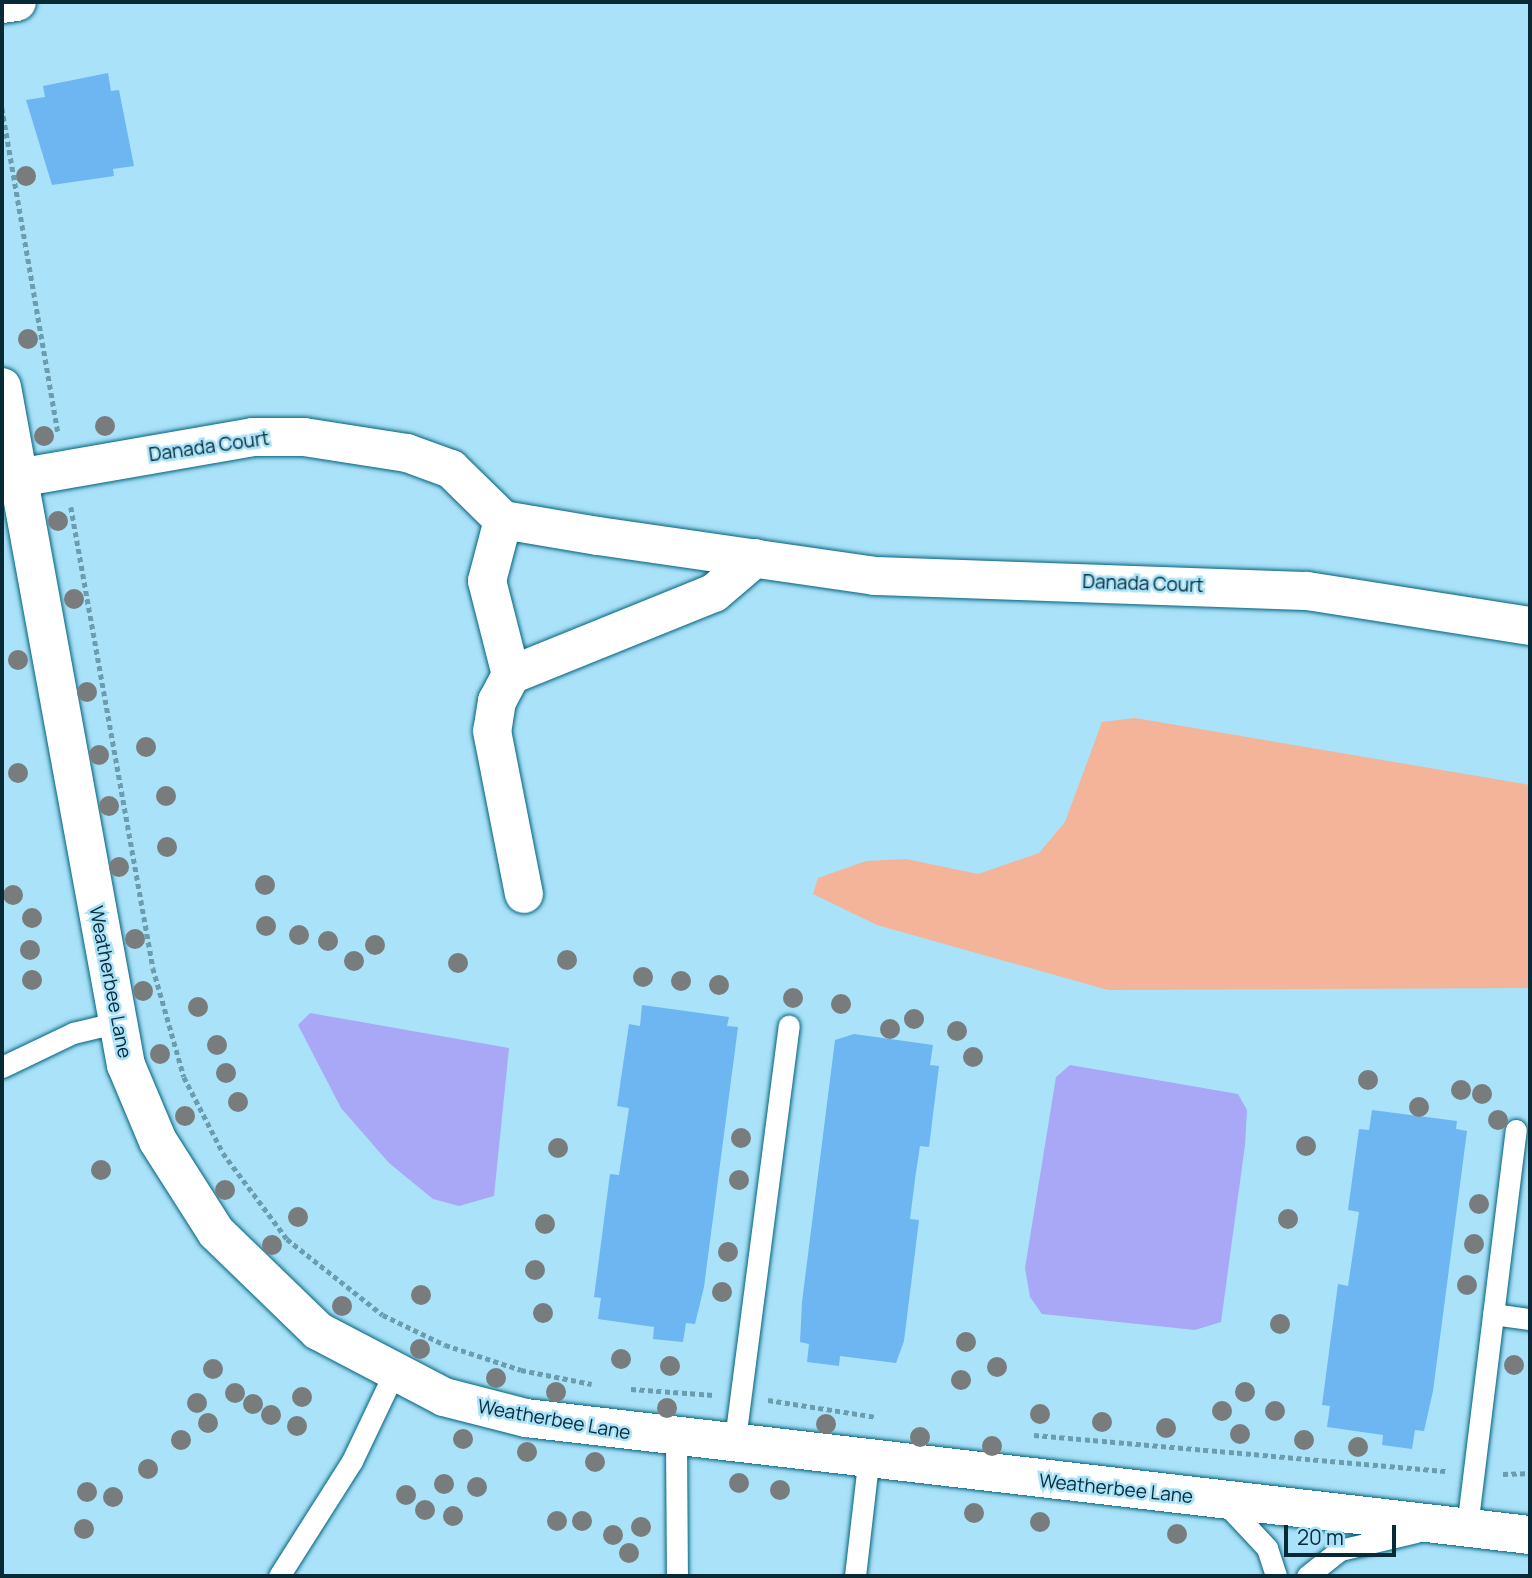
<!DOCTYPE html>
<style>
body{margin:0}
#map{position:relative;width:1532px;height:1578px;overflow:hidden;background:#a9e2f9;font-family:Manrope,sans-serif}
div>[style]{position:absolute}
.green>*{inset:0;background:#f4b499}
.water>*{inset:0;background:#a9a8f7}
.building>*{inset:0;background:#6db6f1}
.path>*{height:4.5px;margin-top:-2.25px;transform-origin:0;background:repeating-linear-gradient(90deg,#6c9daf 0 5px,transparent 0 8.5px)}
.roads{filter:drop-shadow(0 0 2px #00627d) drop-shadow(0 0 2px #00627d)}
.lane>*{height:21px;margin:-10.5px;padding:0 10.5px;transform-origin:10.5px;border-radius:10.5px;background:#fff}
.street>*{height:38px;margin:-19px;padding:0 19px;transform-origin:19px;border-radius:19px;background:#fff}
.trees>*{width:20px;height:20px;margin:-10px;border-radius:50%;background:#797c7c}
span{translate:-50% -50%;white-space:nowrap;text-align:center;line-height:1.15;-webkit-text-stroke:5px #a9e2f9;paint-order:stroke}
.street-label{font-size:19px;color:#082a36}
.frame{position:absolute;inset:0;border:4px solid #082a36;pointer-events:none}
.scale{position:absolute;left:1284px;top:1525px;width:112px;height:32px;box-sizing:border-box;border:4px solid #082a36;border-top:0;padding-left:9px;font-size:21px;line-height:24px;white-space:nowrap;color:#082a36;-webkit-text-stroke:5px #a9e2f9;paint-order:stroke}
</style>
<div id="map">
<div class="green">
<i style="clip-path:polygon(1135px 718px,1530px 785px,1530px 988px,1108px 990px,877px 925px,813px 894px,818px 878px,866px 861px,906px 859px,978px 874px,1039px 853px,1065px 822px,1102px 722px)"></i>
</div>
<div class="water">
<i style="clip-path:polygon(310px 1013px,509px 1048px,494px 1196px,459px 1206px,433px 1199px,389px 1163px,341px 1108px,298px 1025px)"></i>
<i style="clip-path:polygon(1070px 1065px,1238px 1094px,1247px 1110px,1245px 1145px,1221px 1322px,1195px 1330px,1042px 1314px,1030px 1297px,1025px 1268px,1056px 1077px)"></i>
</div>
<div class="building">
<i style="clip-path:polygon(108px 73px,111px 91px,119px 90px,134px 166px,113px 169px,114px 176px,52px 185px,26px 100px,45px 97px,43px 86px)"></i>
<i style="clip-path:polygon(642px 1005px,729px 1017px,727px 1026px,738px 1027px,704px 1287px,695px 1324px,686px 1323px,683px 1342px,653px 1339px,654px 1327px,598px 1319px,601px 1298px,594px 1297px,610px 1174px,619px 1175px,629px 1108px,617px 1106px,629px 1024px,640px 1026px)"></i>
<i style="clip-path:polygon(854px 1034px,933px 1045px,930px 1065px,939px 1066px,929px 1147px,920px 1146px,915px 1179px,910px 1219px,919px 1220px,904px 1341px,896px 1363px,840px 1356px,839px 1366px,807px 1362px,809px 1344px,800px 1342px,802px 1302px,835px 1040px)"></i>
<i style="clip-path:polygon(1372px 1110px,1457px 1121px,1456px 1129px,1467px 1131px,1433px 1391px,1424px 1431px,1415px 1430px,1412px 1449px,1382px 1445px,1383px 1435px,1327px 1427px,1330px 1406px,1322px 1405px,1338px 1284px,1348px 1286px,1359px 1212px,1348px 1210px,1359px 1129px,1369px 1130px)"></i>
</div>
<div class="path">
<i style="left:2px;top:108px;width:330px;rotate:80.2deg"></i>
<i style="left:71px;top:507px;width:468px;rotate:79.9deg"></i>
<i style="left:153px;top:968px;width:113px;rotate:74.1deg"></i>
<i style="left:184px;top:1077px;width:85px;rotate:62.8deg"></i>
<i style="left:223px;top:1153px;width:107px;rotate:53.3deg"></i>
<i style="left:287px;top:1239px;width:122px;rotate:38.4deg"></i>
<i style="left:383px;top:1315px;width:69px;rotate:25.8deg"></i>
<i style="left:445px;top:1345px;width:80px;rotate:18.2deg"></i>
<i style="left:521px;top:1370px;width:72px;rotate:11.2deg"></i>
<i style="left:631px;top:1389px;width:83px;rotate:4.1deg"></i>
<i style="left:768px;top:1400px;width:109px;rotate:8.9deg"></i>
<i style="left:1034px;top:1435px;width:415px;rotate:5deg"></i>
<i style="left:1503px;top:1474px;width:27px;rotate:-2deg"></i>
</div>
<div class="roads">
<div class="lane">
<i style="left:2px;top:1067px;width:79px;rotate:-25.6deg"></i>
<i style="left:73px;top:1033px;width:43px;rotate:-13.4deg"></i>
<i style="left:1493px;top:1314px;width:37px;rotate:8deg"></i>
<i style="left:676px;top:1440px;width:136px;rotate:89.6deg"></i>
<i style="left:734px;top:1447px;width:425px;rotate:-82.6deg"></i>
<i style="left:1224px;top:1502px;width:63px;rotate:46.9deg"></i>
<i style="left:1267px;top:1548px;width:29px;rotate:72deg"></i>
<i style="left:1467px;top:1527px;width:400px;rotate:-83deg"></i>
<i style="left:279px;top:1576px;width:136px;rotate:-57.6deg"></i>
<i style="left:352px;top:1461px;width:95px;rotate:-64.5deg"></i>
<i style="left:855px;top:1576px;width:114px;rotate:-83.4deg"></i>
<i style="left:1307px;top:1576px;width:42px;rotate:-38.2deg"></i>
<i style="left:1340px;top:1550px;width:78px;rotate:-13.3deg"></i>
</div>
<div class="street">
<i style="left:2px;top:4px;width:15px;rotate:-8deg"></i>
<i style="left:2px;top:387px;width:689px;rotate:79.64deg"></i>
<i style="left:126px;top:1065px;width:82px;rotate:67.2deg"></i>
<i style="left:158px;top:1141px;width:108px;rotate:57.5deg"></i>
<i style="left:216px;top:1232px;width:142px;rotate:44.1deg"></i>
<i style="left:318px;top:1331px;width:142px;rotate:27.6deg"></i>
<i style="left:444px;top:1397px;width:85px;rotate:14.4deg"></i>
<i style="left:526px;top:1418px;width:1011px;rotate:6.65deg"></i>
<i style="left:18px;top:478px;width:239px;rotate:-9.9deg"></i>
<i style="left:253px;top:437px;width:51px"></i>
<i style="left:304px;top:437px;width:104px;rotate:8.8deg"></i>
<i style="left:407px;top:453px;width:47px;rotate:20deg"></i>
<i style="left:451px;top:469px;width:73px;rotate:44.4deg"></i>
<i style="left:503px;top:520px;width:96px;rotate:9.6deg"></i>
<i style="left:598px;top:536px;width:279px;rotate:8.2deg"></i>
<i style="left:874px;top:576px;width:433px;rotate:2deg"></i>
<i style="left:1307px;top:591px;width:226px;rotate:8.9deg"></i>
<i style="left:503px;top:520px;width:63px;rotate:104.7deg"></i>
<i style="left:487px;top:581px;width:97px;rotate:75.7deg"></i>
<i style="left:511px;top:675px;width:30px;rotate:118deg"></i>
<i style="left:497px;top:701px;width:30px;rotate:99deg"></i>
<i style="left:492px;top:731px;width:166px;rotate:78.9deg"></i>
<i style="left:511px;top:675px;width:219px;rotate:-22deg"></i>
<i style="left:714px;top:593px;width:54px;rotate:-40.5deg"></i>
</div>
</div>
<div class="trees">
<i style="left:26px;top:176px"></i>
<i style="left:28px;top:339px"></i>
<i style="left:105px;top:426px"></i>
<i style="left:44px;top:436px"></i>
<i style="left:58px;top:521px"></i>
<i style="left:74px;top:599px"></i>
<i style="left:18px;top:660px"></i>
<i style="left:87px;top:692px"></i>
<i style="left:146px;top:747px"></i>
<i style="left:99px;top:755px"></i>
<i style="left:18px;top:773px"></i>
<i style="left:166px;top:796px"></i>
<i style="left:109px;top:806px"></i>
<i style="left:167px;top:847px"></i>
<i style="left:119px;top:867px"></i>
<i style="left:265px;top:885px"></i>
<i style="left:13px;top:895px"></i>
<i style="left:32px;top:918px"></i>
<i style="left:266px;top:926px"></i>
<i style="left:299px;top:935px"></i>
<i style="left:135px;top:939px"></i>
<i style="left:328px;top:941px"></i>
<i style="left:375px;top:945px"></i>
<i style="left:30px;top:950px"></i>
<i style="left:567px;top:960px"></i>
<i style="left:354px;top:961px"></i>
<i style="left:458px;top:963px"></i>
<i style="left:643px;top:977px"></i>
<i style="left:32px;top:980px"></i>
<i style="left:681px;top:981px"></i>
<i style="left:719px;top:985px"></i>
<i style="left:143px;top:991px"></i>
<i style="left:793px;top:998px"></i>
<i style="left:841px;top:1004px"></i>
<i style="left:198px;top:1007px"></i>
<i style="left:914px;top:1019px"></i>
<i style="left:890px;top:1029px"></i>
<i style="left:957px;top:1031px"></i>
<i style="left:217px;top:1045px"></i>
<i style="left:160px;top:1054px"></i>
<i style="left:973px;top:1057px"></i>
<i style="left:226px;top:1073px"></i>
<i style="left:1368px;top:1080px"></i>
<i style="left:1461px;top:1090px"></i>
<i style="left:1482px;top:1094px"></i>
<i style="left:238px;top:1102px"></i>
<i style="left:1419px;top:1107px"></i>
<i style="left:185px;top:1116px"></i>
<i style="left:1498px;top:1120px"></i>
<i style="left:741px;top:1138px"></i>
<i style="left:1306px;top:1146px"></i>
<i style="left:558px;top:1148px"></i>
<i style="left:101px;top:1170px"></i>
<i style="left:739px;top:1180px"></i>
<i style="left:225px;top:1190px"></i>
<i style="left:1479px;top:1204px"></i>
<i style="left:298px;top:1217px"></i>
<i style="left:1288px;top:1219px"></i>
<i style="left:545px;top:1224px"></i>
<i style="left:1474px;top:1244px"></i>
<i style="left:272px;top:1245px"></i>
<i style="left:728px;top:1252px"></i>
<i style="left:535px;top:1270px"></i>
<i style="left:1467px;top:1285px"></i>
<i style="left:722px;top:1292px"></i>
<i style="left:421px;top:1295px"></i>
<i style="left:342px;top:1306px"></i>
<i style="left:543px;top:1313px"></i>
<i style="left:1280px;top:1324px"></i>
<i style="left:966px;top:1342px"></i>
<i style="left:420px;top:1349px"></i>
<i style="left:621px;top:1359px"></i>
<i style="left:1514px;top:1365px"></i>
<i style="left:670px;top:1366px"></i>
<i style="left:997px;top:1367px"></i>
<i style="left:213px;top:1369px"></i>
<i style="left:496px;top:1378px"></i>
<i style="left:961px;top:1380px"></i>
<i style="left:556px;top:1392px"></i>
<i style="left:1245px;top:1392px"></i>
<i style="left:235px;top:1393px"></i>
<i style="left:302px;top:1397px"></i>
<i style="left:197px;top:1403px"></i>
<i style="left:253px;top:1404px"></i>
<i style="left:667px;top:1408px"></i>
<i style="left:1222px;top:1411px"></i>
<i style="left:1275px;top:1411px"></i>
<i style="left:1040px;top:1414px"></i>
<i style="left:271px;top:1415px"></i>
<i style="left:1102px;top:1422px"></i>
<i style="left:208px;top:1423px"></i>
<i style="left:826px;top:1424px"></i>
<i style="left:297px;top:1426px"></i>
<i style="left:1166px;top:1428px"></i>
<i style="left:1240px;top:1434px"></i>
<i style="left:920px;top:1437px"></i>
<i style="left:463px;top:1439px"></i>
<i style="left:181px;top:1440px"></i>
<i style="left:1304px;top:1440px"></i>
<i style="left:992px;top:1446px"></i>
<i style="left:1358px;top:1447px"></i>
<i style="left:527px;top:1452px"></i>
<i style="left:595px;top:1462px"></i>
<i style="left:148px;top:1469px"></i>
<i style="left:739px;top:1483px"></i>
<i style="left:444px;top:1484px"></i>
<i style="left:477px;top:1487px"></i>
<i style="left:780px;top:1490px"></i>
<i style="left:87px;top:1492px"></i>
<i style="left:406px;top:1495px"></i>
<i style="left:113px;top:1497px"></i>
<i style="left:425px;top:1510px"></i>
<i style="left:974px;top:1513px"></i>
<i style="left:453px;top:1516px"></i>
<i style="left:557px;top:1521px"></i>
<i style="left:582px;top:1521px"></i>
<i style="left:1040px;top:1522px"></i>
<i style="left:641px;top:1527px"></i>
<i style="left:84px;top:1529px"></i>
<i style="left:1177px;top:1534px"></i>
<i style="left:613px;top:1535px"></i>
<i style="left:629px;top:1553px"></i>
</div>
<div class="street-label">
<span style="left:209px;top:447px;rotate:-8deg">Danada Court</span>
<span style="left:1143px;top:584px;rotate:2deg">Danada Court</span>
<span style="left:110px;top:982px;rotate:79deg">Weatherbee Lane</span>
<span style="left:554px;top:1420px;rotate:10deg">Weatherbee Lane</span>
<span style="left:1116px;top:1489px;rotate:6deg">Weatherbee Lane</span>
</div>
<div class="frame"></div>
<div class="scale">20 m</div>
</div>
